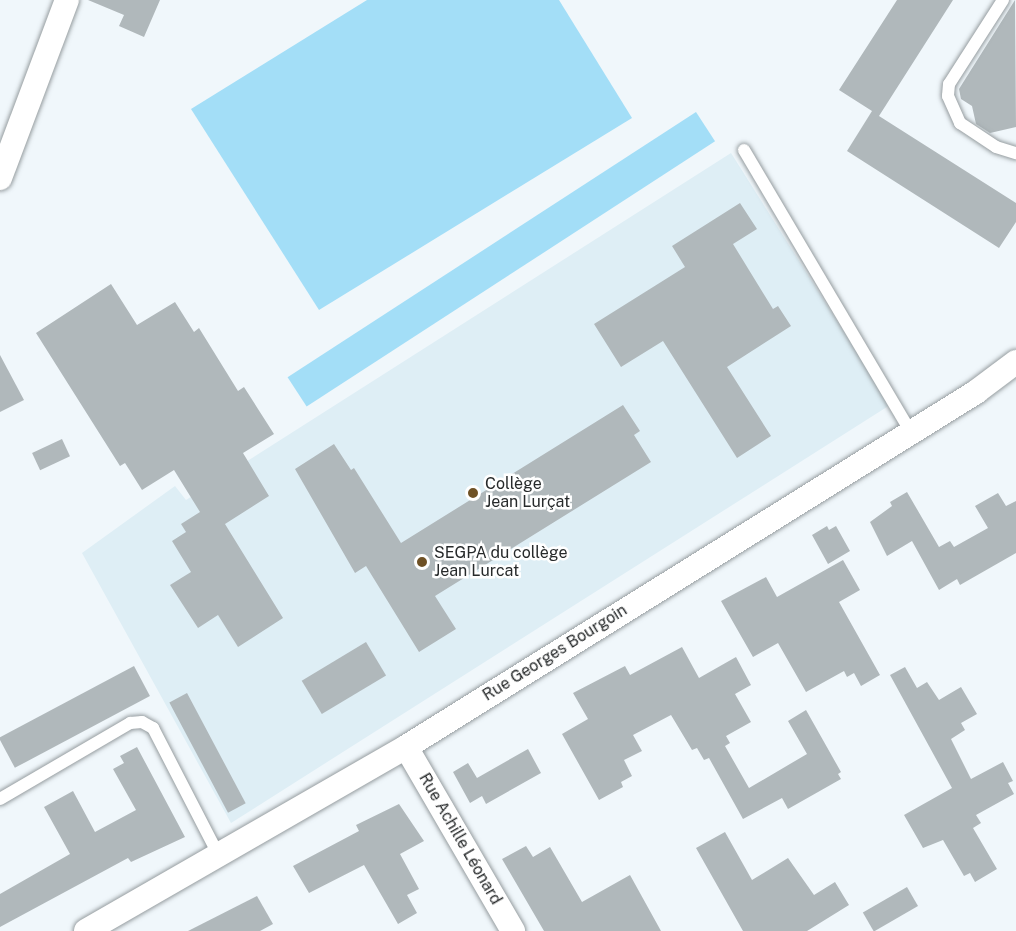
<!DOCTYPE html>
<meta charset="utf-8">
<style>
body{margin:0}
#map{position:relative;width:1016px;height:931px;overflow:hidden;background:#f0f7fb;font-family:"Public Sans",sans-serif}
div>[style]{position:absolute}
.built>*{inset:0;background:#deeef5}
.green>*{inset:0;background:#a3def7;transform-origin:0 0}
.building>*{inset:0;background:#b0b8bb;transform-origin:0 0}
.roads{filter:drop-shadow(0 0 2px #969da0) drop-shadow(0 0 2px #969da0)}
.service>*{height:12px;margin:-6px;padding:0 6px;transform-origin:6px;border-radius:6px;background:#fff}
.minor>*{height:24px;margin:-12px;padding:0 12px;transform-origin:12px;border-radius:12px;background:#fff}
.dots>*{width:16px;height:16px;translate:-50% -50%;box-sizing:border-box;border:3px solid #fff;border-radius:50%}
span{translate:-50% -50%;white-space:nowrap;text-align:center;line-height:1.15;-webkit-text-stroke:5px #fff;paint-order:stroke}
.poi-label{font-size:16px;color:#272a2b}
.left{translate:0 -50%;text-align:left}
.street-label{font-size:16px;color:#272a2b}
</style>
<div id="map">
<div class="built">
<i style="clip-path:polygon(731px 153px,890px 405px,231px 823px,82px 553px,175px 486px,186px 500px)"></i>
</div>
<div class="green">
<i style="clip-path:polygon(367px 0,559px 0,632px 118px,319px 310px,191px 109px)"></i>
<i style="left:696px;top:112px;width:35px;height:487px;rotate:57deg"></i>
</div>
<div class="building">
<i style="clip-path:polygon(88px 0,160px 0,144px 37px,119px 26px,124px 15px)"></i>
<i style="clip-path:polygon(897px 0,953px 0,879px 116px,1016px 203px,1016px 222px,999px 248px,847px 151px,872px 111px,839px 90px)"></i>
<i style="clip-path:polygon(1015px 0,1016px 127px,990px 133px,976px 124px,972px 106px,961px 99px,959px 89px)"></i>
<i style="clip-path:polygon(740px 203px,757px 229px,733px 244px,773px 309px,778px 306px,791px 326px,727px 367px,771px 436px,737px 458px,663px 341px,621px 367px,594px 324px,685px 267px,672px 246px)"></i>
<i style="clip-path:polygon(111px 284px,137px 325px,175px 302px,194px 332px,199px 328px,238px 391px,244px 387px,274px 434px,243px 453px,269px 496px,225px 524px,283px 618px,238px 647px,218px 615px,198px 628px,170px 585px,191px 572px,172px 541px,186px 532px,181px 524px,200px 512px,174px 470px,142px 490px,125px 463px,120px 466px,36px 333px)"></i>
<i style="clip-path:polygon(0 355px,24px 400px,0 412px)"></i>
<i style="clip-path:polygon(623px 405px,640px 431px,634px 435px,651px 462px,435px 596px,456px 629px,419px 652px,366px 566px,355px 573px,295px 469px,334px 444px,351px 470px,354px 468px,401px 543px)"></i>
<i style="left:62px;top:439px;width:19px;height:33px;rotate:65deg"></i>
<i style="clip-path:polygon(907px 492px,939px 547px,950px 541px,954px 547px,988px 528px,975px 506px,998px 493px,1006px 506px,1016px 501px,1016px 553px,960px 585px,957px 579px,939px 590px,912px 541px,887px 556px,870px 522px,892px 506px,890px 502px)"></i>
<i style="clip-path:polygon(827px 526px,829px 530px,836px 526px,850px 551px,828px 564px,812px 535px)"></i>
<i style="clip-path:polygon(843px 560px,860px 590px,839px 602px,880px 675px,861px 686px,854px 673px,847px 677px,844px 671px,806px 692px,778px 643px,753px 657px,721px 601px,766px 577px,777px 597px)"></i>
<i style="left:366px;top:642px;width:39px;height:75px;rotate:59deg"></i>
<i style="clip-path:polygon(682px 647px,699px 678px,736px 657px,751px 685px,735px 694px,751px 722px,726px 736px,730px 743px,725px 746px,749px 788px,807px 754px,788px 721px,806px 710px,841px 772px,838px 774px,841px 779px,788px 809px,782px 798px,743px 819px,709px 758px,704px 760px,697px 748px,692px 750px,671px 715px,633px 735px,642px 751px,624px 760px,632px 776px,621px 782px,623px 787px,599px 800px,562px 734px,588px 719px,573px 693px,625px 666px,630px 675px)"></i>
<i style="left:134px;top:666px;width:34px;height:153px;rotate:62deg"></i>
<i style="clip-path:polygon(905px 667px,917px 688px,927px 682px,939px 700px,961px 687px,977px 714px,961px 723px,965px 730px,951px 739px,971px 779px,1003px 762px,1013px 781px,1008px 783px,1014px 794px,976px 815px,981px 823px,973px 828px,997px 869px,975px 882px,970px 873px,964px 876px,943px 840px,923px 848px,904px 815px,952px 788px,890px 675px)"></i>
<i style="left:187px;top:693px;width:125px;height:20px;rotate:62deg"></i>
<i style="clip-path:polygon(137px 747px,185px 837px,131px 862px,128px 858px,0 927px,0 894px,70px 854px,44px 807px,73px 791px,95px 832px,136px 810px,113px 769px,124px 763px,120px 756px)"></i>
<i style="clip-path:polygon(528px 749px,541px 773px,486px 804px,482px 796px,470px 803px,453px 772px,468px 763px,477px 778px)"></i>
<i style="clip-path:polygon(399px 804px,424px 841px,400px 854px,419px 889px,407px 895px,417px 913px,398px 924px,364px 865px,309px 893px,293px 866px,359px 831px,356px 825px)"></i>
<i style="clip-path:polygon(725px 832px,752px 880px,788px 858px,814px 895px,835px 882px,849px 905px,807px 931px,743px 931px,696px 848px)"></i>
<i style="clip-path:polygon(526px 846px,533px 857px,550px 847px,582px 902px,630px 875px,661px 931px,544px 931px,502px 859px)"></i>
<i style="left:907px;top:887px;width:22px;height:51px;rotate:60deg"></i>
<i style="clip-path:polygon(257px 896px,273px 924px,260px 931px,188px 931px)"></i>
</div>
<div class="roads">
<div class="service">
<i style="left:1003px;top:0;width:100px;rotate:122.7deg"></i>
<i style="left:949px;top:84px;width:12px;rotate:95deg"></i>
<i style="left:948px;top:96px;width:30px;rotate:66deg"></i>
<i style="left:960px;top:123px;width:43px;rotate:33.7deg"></i>
<i style="left:996px;top:147px;width:21px;rotate:17deg"></i>
<i style="left:744px;top:150px;width:328px;rotate:59.4deg"></i>
<i style="left:0;top:799px;width:151px;rotate:-30.3deg"></i>
<i style="left:130px;top:723px;width:12px;rotate:-5deg"></i>
<i style="left:142px;top:722px;width:13px;rotate:29deg"></i>
<i style="left:153px;top:728px;width:144px;rotate:62.7deg"></i>
</div>
<div class="minor">
<i style="left:0;top:178px;width:190px;rotate:-69.4deg"></i>
<i style="left:406px;top:747px;width:213px;rotate:59.8deg"></i>
<i style="left:86px;top:931px;width:369px;rotate:-29.9deg"></i>
<i style="left:406px;top:747px;width:672px;rotate:-31.91deg"></i>
<i style="left:976px;top:392px;width:50px;rotate:-36.9deg"></i>
</div>
</div>
<div class="dots">
<i style="left:473px;top:493px;background:#6e5125"></i>
<i style="left:422px;top:562px;background:#6e5125"></i>
</div>
<div class="poi-label">
<span class="left" style="left:485px;top:493px">Collège<br>Jean Lurçat</span>
<span class="left" style="left:434px;top:562px">SEGPA du collège<br>Jean Lurcat</span>
</div>
<div class="street-label">
<span style="left:555px;top:653px;rotate:-32deg">Rue Georges Bourgoin</span>
<span style="left:460px;top:839px;rotate:60deg">Rue Achille Léonard</span>
</div>
</div>
